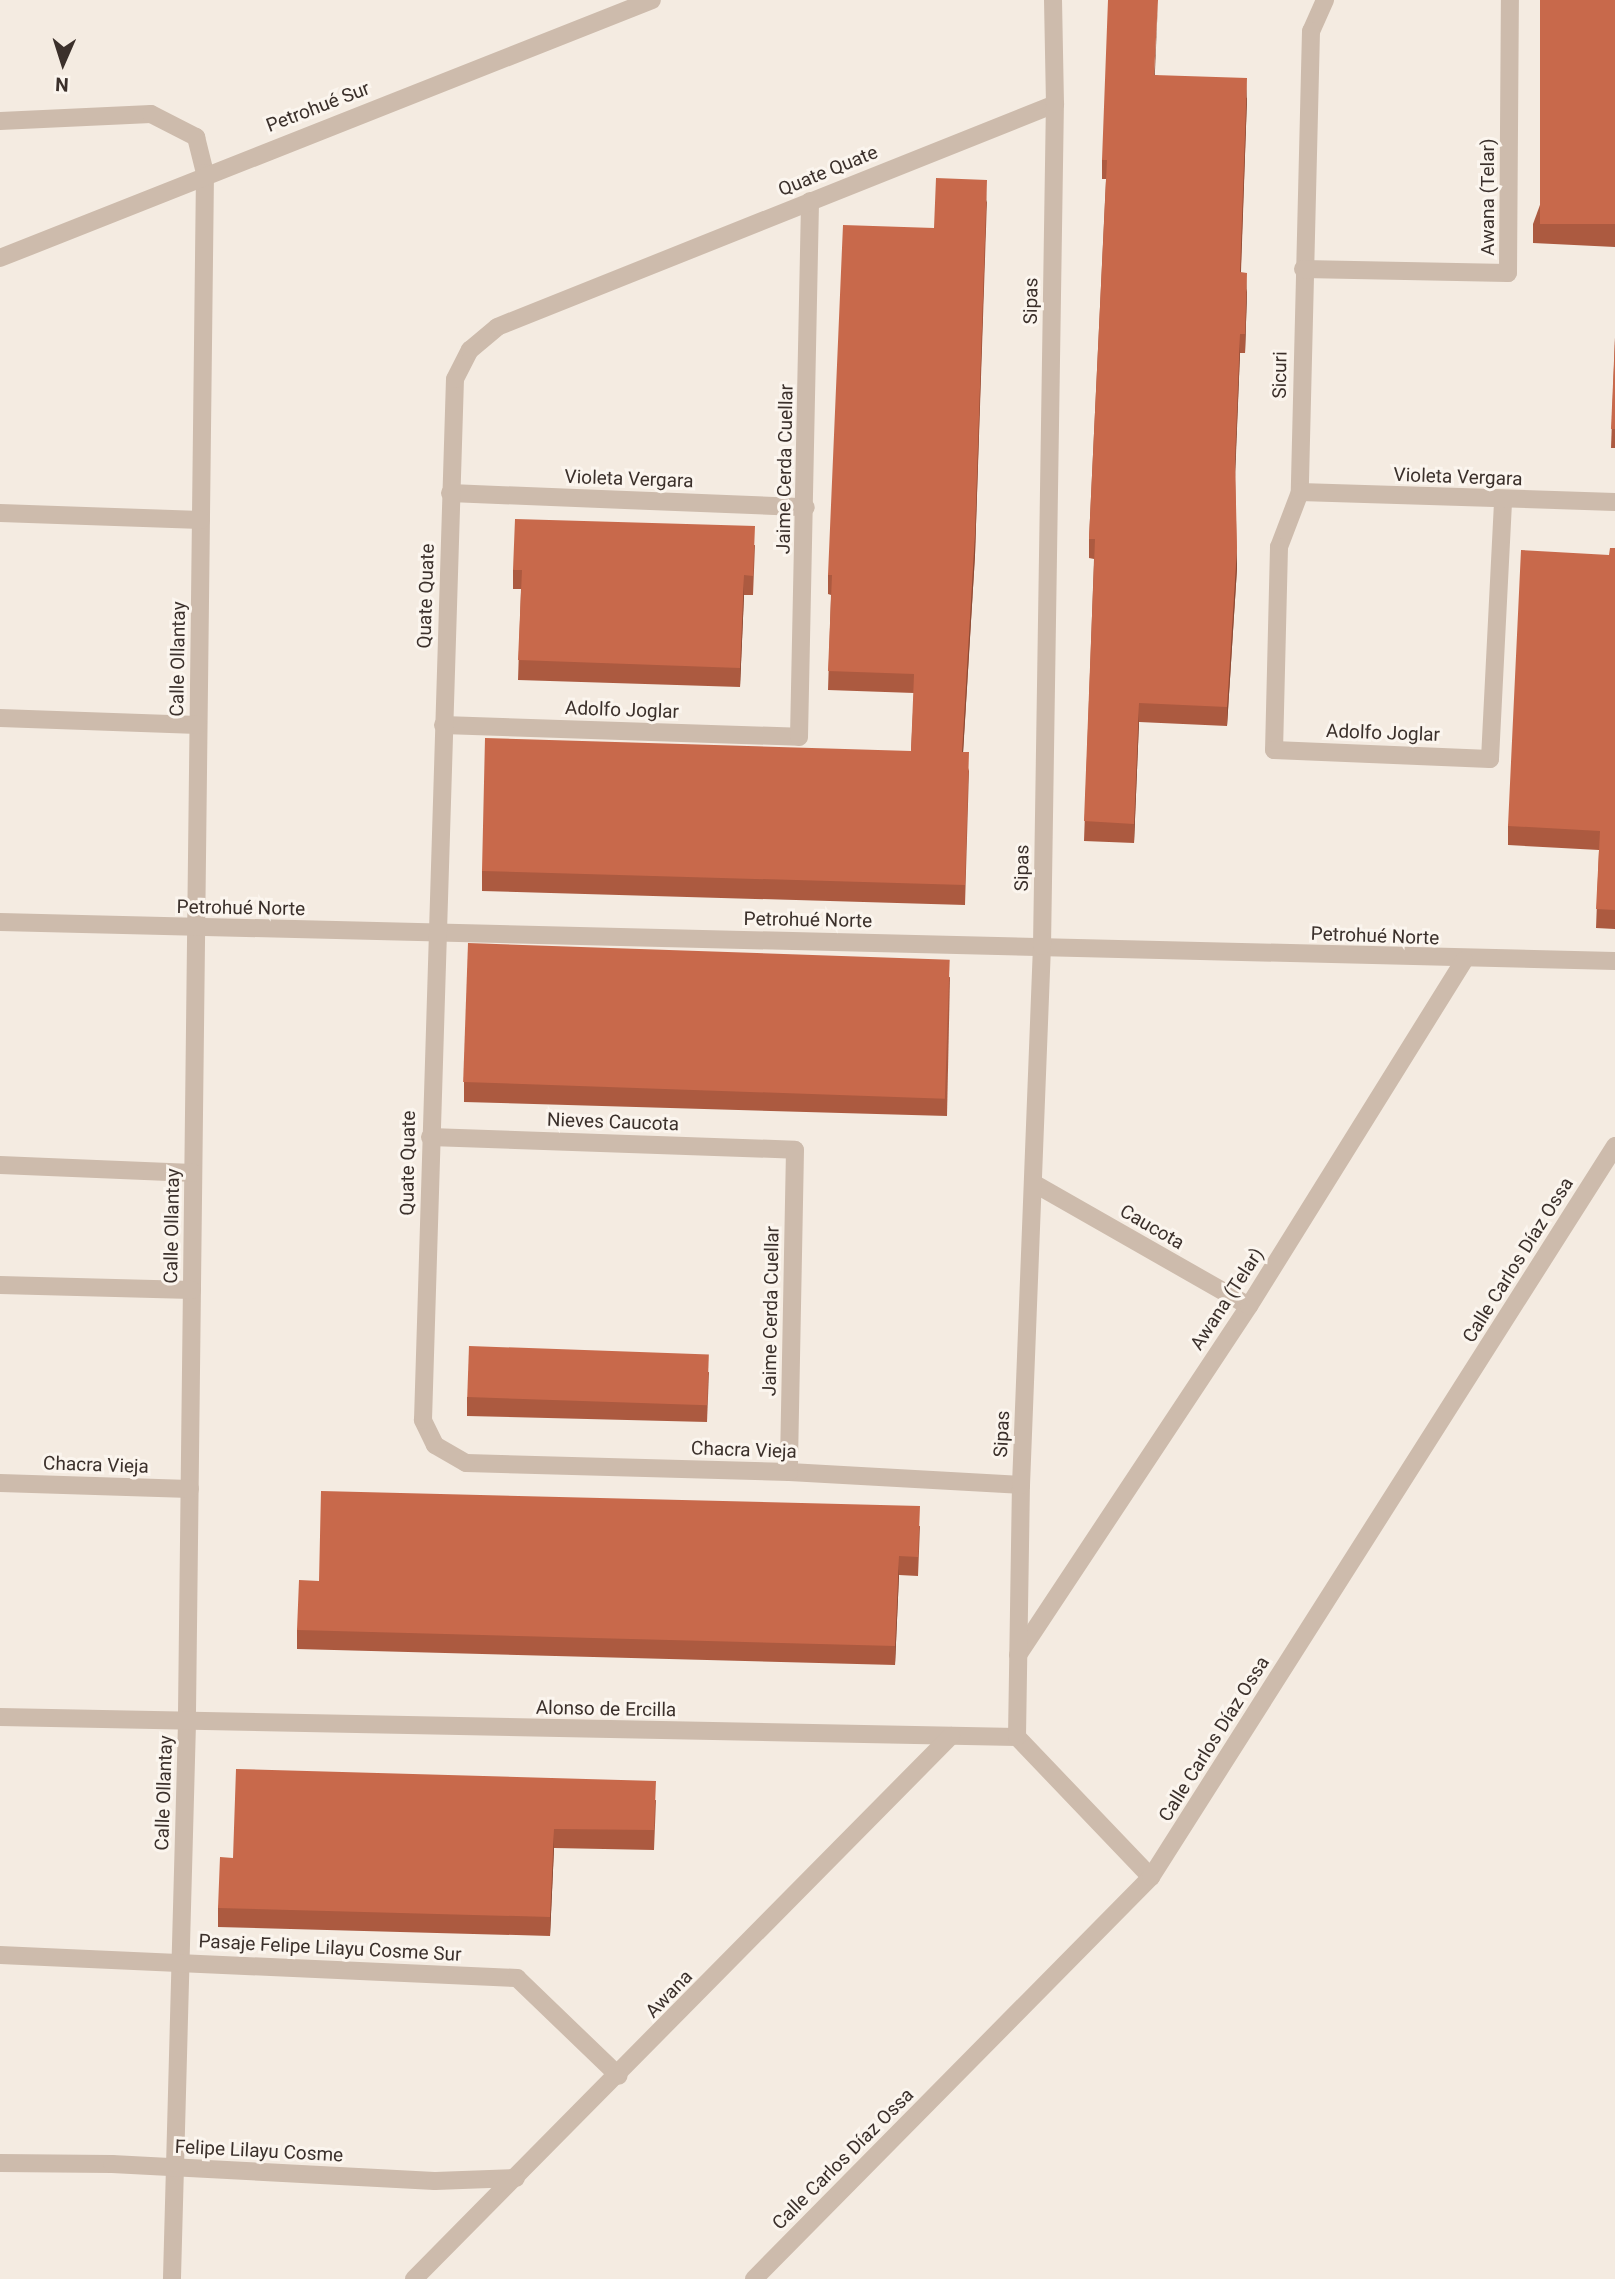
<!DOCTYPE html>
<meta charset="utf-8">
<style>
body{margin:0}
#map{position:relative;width:1615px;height:2279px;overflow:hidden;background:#f4ebe1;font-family:Roboto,sans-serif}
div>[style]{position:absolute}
.minor>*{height:18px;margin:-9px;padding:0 9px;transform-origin:9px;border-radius:9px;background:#cdbbac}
.wall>*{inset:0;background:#ac5a40}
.shaded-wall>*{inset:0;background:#8c4a34}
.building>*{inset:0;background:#c8694b;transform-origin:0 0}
span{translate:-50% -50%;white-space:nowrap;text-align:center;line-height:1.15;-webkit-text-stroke:6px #fbf5ee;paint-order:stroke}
.street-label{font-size:19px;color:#3b302b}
.north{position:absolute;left:28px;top:28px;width:70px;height:70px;-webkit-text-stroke:5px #fbf5ee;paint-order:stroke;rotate:183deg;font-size:19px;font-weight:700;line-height:28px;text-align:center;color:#3b302b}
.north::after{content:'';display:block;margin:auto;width:24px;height:32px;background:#3b302b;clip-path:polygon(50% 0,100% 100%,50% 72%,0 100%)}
</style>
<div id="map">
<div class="minor">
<i style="left:1325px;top:0;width:34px;rotate:114deg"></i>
<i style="left:1311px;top:31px;width:461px;rotate:91.4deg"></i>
<i style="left:1300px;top:492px;width:59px;rotate:110.9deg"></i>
<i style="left:1279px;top:547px;width:203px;rotate:91.4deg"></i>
<i style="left:1274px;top:750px;width:216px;rotate:2.4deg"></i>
<i style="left:1490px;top:759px;width:260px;rotate:-87.1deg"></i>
<i style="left:0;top:121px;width:151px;rotate:-2.7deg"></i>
<i style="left:151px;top:114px;width:51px;rotate:27.1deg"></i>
<i style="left:196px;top:137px;width:37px;rotate:76deg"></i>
<i style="left:205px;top:173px;width:1550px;rotate:90.67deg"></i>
<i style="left:187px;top:1723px;width:556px;rotate:91.55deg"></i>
<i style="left:0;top:258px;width:701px;rotate:-21.59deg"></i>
<i style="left:1303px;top:269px;width:205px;rotate:1.1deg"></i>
<i style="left:1508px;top:273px;width:273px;rotate:-89.6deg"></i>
<i style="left:1300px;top:492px;width:315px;rotate:1.8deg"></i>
<i style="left:450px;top:493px;width:356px;rotate:2.3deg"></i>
<i style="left:0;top:513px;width:201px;rotate:2deg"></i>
<i style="left:0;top:718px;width:198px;rotate:2deg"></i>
<i style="left:443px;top:725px;width:356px;rotate:1.9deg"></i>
<i style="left:799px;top:737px;width:536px;rotate:-88.82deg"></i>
<i style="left:0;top:922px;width:1615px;rotate:1.38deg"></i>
<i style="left:430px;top:1137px;width:365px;rotate:2deg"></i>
<i style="left:795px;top:1150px;width:322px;rotate:91.1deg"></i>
<i style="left:0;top:1165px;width:193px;rotate:2.4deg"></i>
<i style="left:1035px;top:1184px;width:246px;rotate:29.7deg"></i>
<i style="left:0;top:1285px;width:192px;rotate:1.5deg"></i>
<i style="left:0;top:1483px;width:190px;rotate:1.8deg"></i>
<i style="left:1021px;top:1485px;width:232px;rotate:-176.8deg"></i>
<i style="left:789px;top:1472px;width:323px;rotate:-178.4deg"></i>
<i style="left:466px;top:1463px;width:36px;rotate:-150deg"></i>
<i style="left:435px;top:1445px;width:28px;rotate:-116deg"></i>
<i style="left:423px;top:1420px;width:1041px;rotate:-88.24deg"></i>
<i style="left:455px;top:379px;width:33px;rotate:-63deg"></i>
<i style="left:470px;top:350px;width:35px;rotate:-40deg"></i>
<i style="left:497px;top:327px;width:601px;rotate:-21.78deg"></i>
<i style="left:1018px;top:1655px;width:419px;rotate:-56.5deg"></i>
<i style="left:1249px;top:1306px;width:407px;rotate:-58.1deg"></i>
<i style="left:0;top:1717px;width:1017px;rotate:1.13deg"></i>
<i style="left:1017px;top:1737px;width:194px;rotate:46.3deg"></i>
<i style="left:1017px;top:1737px;width:252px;rotate:-89.1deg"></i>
<i style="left:1021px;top:1485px;width:539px;rotate:-87.77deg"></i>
<i style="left:1042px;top:946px;width:842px;rotate:-89.12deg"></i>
<i style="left:1055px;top:104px;width:104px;rotate:-91.1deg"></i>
<i style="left:0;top:1955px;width:518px;rotate:2.55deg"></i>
<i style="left:517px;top:1978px;width:141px;rotate:43.9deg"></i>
<i style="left:0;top:2163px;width:112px;rotate:0.5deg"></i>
<i style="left:112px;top:2164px;width:323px;rotate:3deg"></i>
<i style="left:435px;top:2181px;width:81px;rotate:-2.1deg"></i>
<i style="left:414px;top:2279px;width:764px;rotate:-45.32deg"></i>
<i style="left:754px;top:2279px;width:565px;rotate:-45.36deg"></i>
<i style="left:1151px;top:1877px;width:866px;rotate:-57.59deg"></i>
</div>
<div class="wall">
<i style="clip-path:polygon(1615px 0,1615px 247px,1533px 243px,1533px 224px)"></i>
<i style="clip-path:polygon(1155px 75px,1247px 98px,1241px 272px,1247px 292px,1245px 353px,1240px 353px,1235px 471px,1237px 568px,1227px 726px,1139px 722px,1134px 843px,1084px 841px,1094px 559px,1089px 558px,1089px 539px,1106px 179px,1102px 179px,1102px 160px)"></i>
<i style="clip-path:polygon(987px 200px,975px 555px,963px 752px,969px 771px,965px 905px,482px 891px,482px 871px,911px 751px,914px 693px,828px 690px,831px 595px,828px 594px,828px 575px)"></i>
<i style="clip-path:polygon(1615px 338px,1615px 448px,1611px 448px)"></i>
<i style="clip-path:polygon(755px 545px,753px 595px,744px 595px,740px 687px,518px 680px,521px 589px,513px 589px,513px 570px)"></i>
<i style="clip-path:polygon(1615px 548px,1615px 929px,1596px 928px,1599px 850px,1508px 845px,1508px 826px)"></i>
<i style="clip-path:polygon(950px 977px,947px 1116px,464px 1102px,464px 1082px)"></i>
<i style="clip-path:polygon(709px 1372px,707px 1422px,467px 1416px,467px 1397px)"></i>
<i style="clip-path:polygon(920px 1526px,918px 1576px,899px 1575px,895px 1665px,297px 1649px,297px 1630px,319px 1581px)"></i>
<i style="clip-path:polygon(656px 1800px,654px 1850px,554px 1848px,550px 1936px,218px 1927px,218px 1908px,233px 1858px)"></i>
</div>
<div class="shaded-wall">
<i style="clip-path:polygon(1158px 0,1154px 94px,1154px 75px)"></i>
<i style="clip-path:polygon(1247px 78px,1247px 98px,1240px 291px,1240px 272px)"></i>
<i style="clip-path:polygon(987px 180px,975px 555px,962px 771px,962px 752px)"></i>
<i style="clip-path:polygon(1247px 273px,1247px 292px,1245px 353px,1245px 334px)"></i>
<i style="clip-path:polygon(1240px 334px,1240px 353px,1235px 479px,1235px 459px)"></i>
<i style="clip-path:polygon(1237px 548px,1237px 568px,1227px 726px,1227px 707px)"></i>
<i style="clip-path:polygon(744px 575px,744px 595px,740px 687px,740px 668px)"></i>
<i style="clip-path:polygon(1139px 703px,1139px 722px,1134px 843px,1134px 824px)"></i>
<i style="clip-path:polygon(899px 1556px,899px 1575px,895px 1665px,895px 1646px)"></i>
<i style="clip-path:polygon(554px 1829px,554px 1848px,550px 1936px,550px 1917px)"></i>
</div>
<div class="building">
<i style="clip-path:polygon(1108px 0,1158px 0,1154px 75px,1247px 78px,1240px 272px,1247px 273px,1245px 334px,1240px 334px,1235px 459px,1237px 548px,1227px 707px,1139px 703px,1134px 824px,1084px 821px,1095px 539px,1089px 539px,1107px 160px,1102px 160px)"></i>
<i style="left:1540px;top:0;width:75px;height:224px"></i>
<i style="clip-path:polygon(936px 178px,987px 180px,975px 535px,962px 752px,969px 752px,965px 885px,482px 871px,485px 738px,911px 751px,914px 674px,828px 671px,832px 575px,828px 575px,843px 225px,934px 228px)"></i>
<i style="clip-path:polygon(1615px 338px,1615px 429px,1611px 429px)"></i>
<i style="clip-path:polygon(515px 519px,755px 526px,753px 576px,744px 575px,740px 668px,518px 660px,522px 570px,513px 570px)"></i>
<i style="clip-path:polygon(1610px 548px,1615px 548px,1615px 910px,1596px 909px,1600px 831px,1508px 826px,1521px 550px,1609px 555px)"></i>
<i style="left:468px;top:943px;width:482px;height:139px;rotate:2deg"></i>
<i style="left:469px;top:1346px;width:240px;height:51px;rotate:2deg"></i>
<i style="clip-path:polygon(321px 1491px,920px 1506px,918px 1557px,899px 1556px,895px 1646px,297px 1630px,299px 1580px,319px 1581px)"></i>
<i style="clip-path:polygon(236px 1769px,656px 1781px,654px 1830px,554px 1829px,550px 1917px,218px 1908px,220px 1857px,233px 1858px)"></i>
</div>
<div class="street-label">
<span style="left:318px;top:107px;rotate:-21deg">Petrohué Sur</span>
<span style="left:828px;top:171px;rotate:-22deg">Quate Quate</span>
<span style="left:1488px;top:197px;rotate:-90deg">Awana (Telar)</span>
<span style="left:1031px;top:301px;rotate:-89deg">Sipas</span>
<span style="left:1280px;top:375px;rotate:-89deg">Sicuri</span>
<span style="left:785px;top:469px;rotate:-89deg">Jaime Cerda Cuellar</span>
<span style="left:1458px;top:477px;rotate:2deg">Violeta Vergara</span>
<span style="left:629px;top:479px;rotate:2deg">Violeta Vergara</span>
<span style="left:426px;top:596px;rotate:-88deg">Quate Quate</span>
<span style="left:178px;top:659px;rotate:-89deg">Calle Ollantay</span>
<span style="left:622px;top:710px;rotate:2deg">Adolfo Joglar</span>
<span style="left:1383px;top:733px;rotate:2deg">Adolfo Joglar</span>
<span style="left:1022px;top:868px;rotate:-89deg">Sipas</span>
<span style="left:241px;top:908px;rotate:1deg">Petrohué Norte</span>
<span style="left:808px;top:920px;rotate:1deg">Petrohué Norte</span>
<span style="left:1375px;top:936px;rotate:2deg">Petrohué Norte</span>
<span style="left:613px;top:1122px;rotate:2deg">Nieves Caucota</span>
<span style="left:408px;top:1163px;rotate:-89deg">Quate Quate</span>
<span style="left:172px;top:1226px;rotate:-89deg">Calle Ollantay</span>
<span style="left:1152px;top:1227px;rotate:30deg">Caucota</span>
<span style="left:1518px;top:1260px;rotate:-58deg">Calle Carlos Díaz Ossa</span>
<span style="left:1227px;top:1299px;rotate:-57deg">Awana (Telar)</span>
<span style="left:771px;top:1311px;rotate:-89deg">Jaime Cerda Cuellar</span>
<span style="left:1002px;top:1434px;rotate:-87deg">Sipas</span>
<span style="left:744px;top:1450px;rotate:2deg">Chacra Vieja</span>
<span style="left:96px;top:1465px;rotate:2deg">Chacra Vieja</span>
<span style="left:606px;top:1709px;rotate:1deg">Alonso de Ercilla</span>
<span style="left:1214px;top:1739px;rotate:-58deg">Calle Carlos Díaz Ossa</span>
<span style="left:164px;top:1793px;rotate:-88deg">Calle Ollantay</span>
<span style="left:330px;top:1948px;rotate:3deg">Pasaje Felipe Lilayu Cosme Sur</span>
<span style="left:669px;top:1994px;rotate:-46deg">Awana</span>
<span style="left:259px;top:2151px;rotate:3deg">Felipe Lilayu Cosme</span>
<span style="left:843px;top:2159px;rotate:-45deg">Calle Carlos Díaz Ossa</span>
</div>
<div class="north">N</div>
</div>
